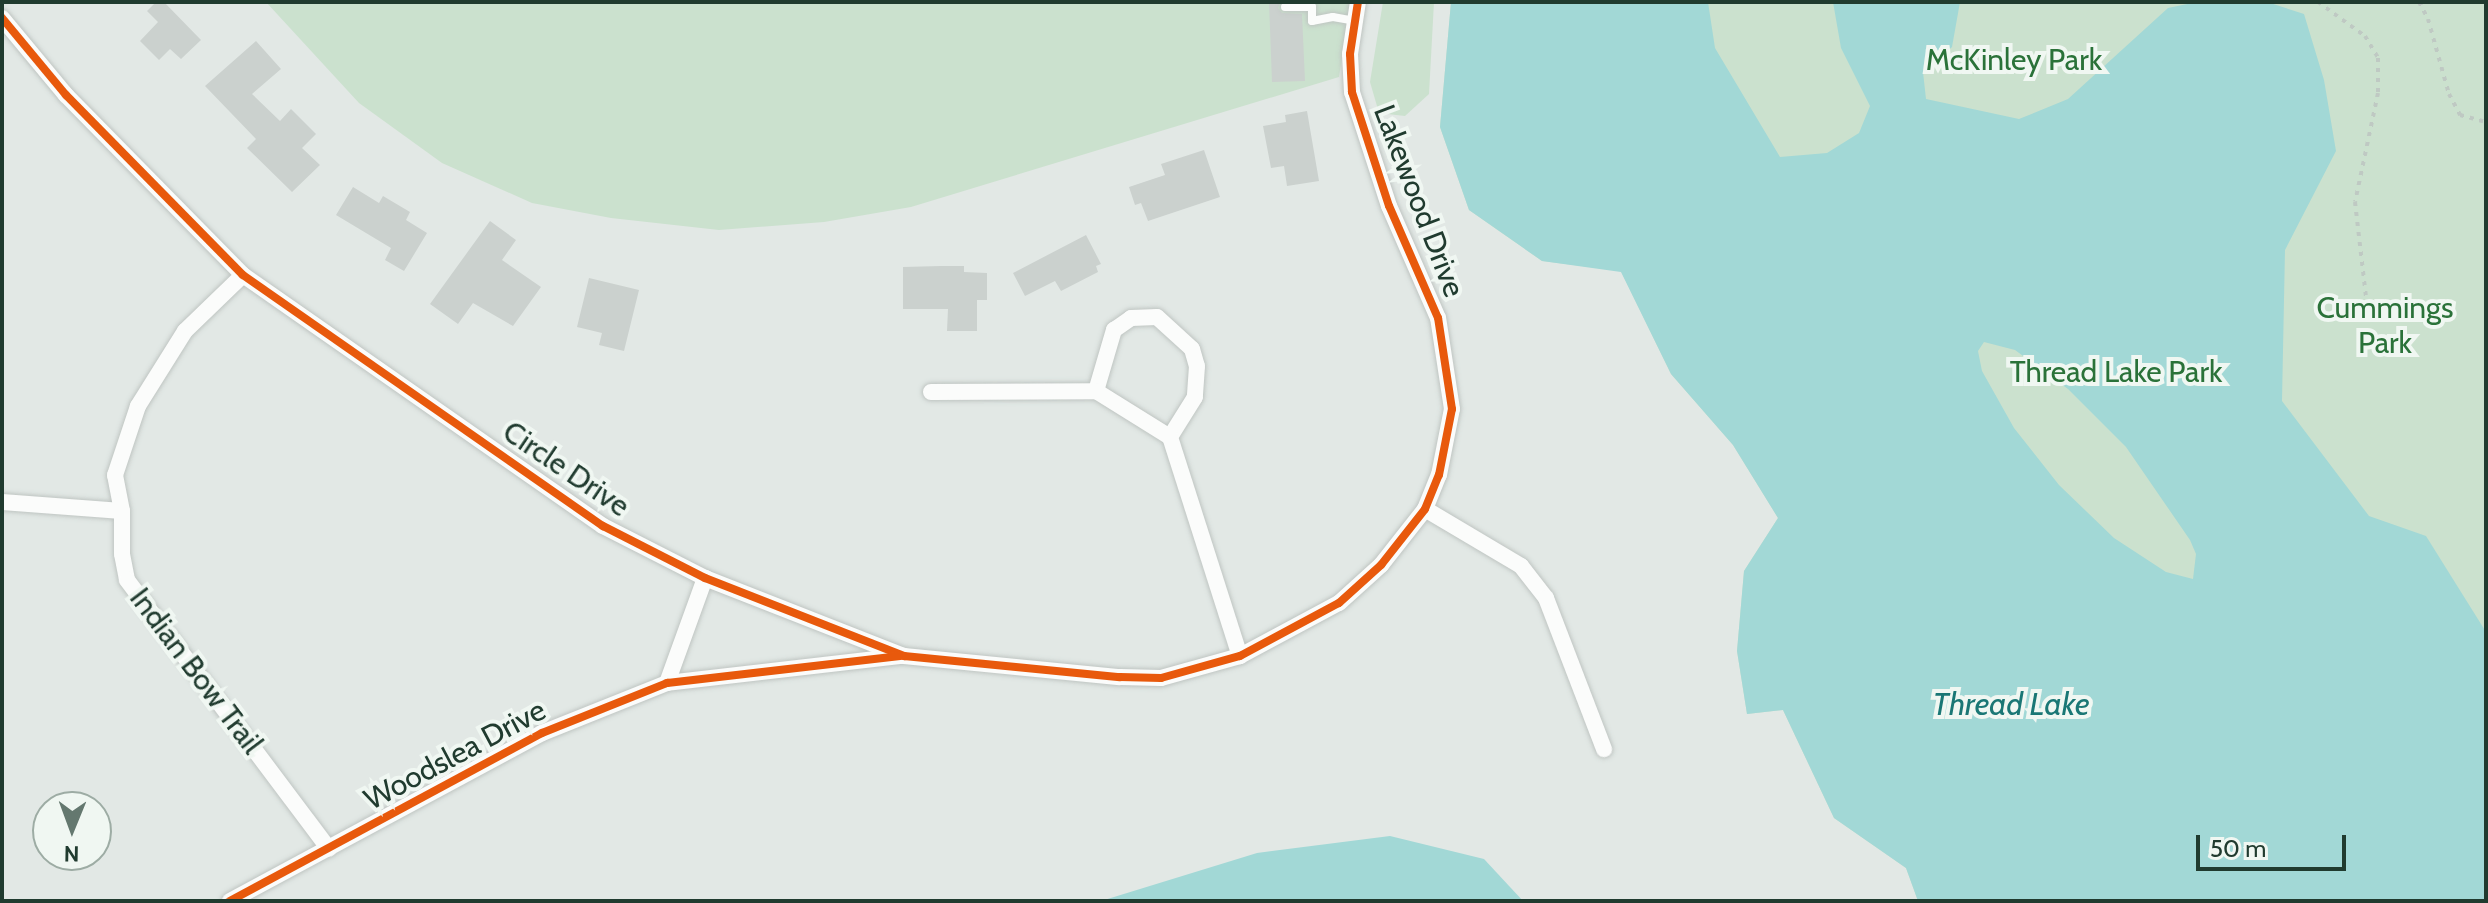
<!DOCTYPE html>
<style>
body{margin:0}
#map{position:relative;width:2488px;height:903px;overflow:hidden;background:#e2e8e5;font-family:Cabin,sans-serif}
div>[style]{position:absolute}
.green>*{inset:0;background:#cbe1ce}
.water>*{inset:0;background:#a2d8d6}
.building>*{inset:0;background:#cbd1ce}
.path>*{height:4px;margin-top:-2px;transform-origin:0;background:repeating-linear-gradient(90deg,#bfc9c3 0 4px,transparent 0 10px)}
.roads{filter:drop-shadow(0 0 2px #bfc5c2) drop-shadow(0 0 2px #bfc5c2)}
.lane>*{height:8px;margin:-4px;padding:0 4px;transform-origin:4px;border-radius:4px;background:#fbfcfb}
.street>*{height:16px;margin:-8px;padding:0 8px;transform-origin:8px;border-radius:8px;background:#fbfcfb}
.cycleway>*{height:8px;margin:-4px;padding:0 4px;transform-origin:4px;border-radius:4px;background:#e8590c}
span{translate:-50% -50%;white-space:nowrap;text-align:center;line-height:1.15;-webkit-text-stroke:8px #f0f7f2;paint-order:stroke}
.park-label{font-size:30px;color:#2a7239}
.street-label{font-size:30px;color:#203b2f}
.water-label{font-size:32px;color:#1a7775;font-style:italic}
.frame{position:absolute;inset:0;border:4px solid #203b2f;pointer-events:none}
.north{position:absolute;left:32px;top:791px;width:80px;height:80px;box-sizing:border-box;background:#f0f7f2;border:2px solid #9daca4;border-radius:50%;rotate:181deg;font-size:22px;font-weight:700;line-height:32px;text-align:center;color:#203b2f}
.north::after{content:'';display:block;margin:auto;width:28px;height:36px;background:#64786f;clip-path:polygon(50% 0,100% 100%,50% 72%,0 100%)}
.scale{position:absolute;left:2196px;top:835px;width:150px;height:36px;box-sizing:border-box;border:4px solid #203b2f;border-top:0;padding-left:10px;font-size:24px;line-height:28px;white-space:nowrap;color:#203b2f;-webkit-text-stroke:6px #f0f7f2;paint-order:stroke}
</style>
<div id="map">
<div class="green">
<i style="clip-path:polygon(266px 2px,1351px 2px,1339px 77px,911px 207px,824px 222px,719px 230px,611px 218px,532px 203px,442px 163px,359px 103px)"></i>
<i style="clip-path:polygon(1383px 2px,1434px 2px,1429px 94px,1405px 116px,1379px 113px,1370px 82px)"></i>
<i style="clip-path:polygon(1451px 2px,2486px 2px,2486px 901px,1918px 901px,1906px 868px,1834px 818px,1783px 710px,1747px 714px,1737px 651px,1744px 571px,1778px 518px,1733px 445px,1671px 374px,1621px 271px,1542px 261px,1469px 210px,1440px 127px)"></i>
</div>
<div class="water">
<i style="clip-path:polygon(evenodd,1451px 2px,1708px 2px,1715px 48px,1780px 157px,1827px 153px,1859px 133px,1870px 106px,1841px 48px,1833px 2px,1960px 2px,1952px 47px,1923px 72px,1926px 99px,2019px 119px,2068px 99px,2168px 8px,2197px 2px,2267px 2px,2304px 14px,2324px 80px,2336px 151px,2285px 250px,2282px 401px,2369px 516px,2426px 536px,2486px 632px,2486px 901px,1918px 901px,1906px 868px,1834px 818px,1783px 710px,1747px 714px,1737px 651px,1744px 571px,1778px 518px,1733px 445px,1671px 374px,1621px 272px,1542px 261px,1469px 210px,1440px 127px,1451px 2px,1984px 342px,2015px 350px,2068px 389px,2126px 447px,2190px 540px,2196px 554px,2193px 579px,2166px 572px,2114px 538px,2059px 485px,2014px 428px,1982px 371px,1978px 351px,1984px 342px)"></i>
<i style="clip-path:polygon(1390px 836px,1484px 859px,1523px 901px,1101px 901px,1257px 853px)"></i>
</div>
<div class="building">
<i style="clip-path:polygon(156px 2px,164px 2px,201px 40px,181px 59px,170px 49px,159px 60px,140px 41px,158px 22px,147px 11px)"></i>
<i style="clip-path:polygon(1269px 2px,1280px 2px,1278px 8px,1282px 13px,1302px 14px,1305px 81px,1272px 82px)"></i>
<i style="clip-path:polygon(256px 41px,281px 69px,252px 94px,280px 121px,291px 109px,316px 134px,302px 148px,320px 165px,292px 192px,247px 148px,256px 139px,205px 86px)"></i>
<i style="clip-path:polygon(1307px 111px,1319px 181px,1287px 186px,1284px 166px,1271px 168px,1263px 126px,1286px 122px,1285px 115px)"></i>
<i style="clip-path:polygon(1204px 150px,1220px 197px,1148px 221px,1141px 203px,1135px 205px,1129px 187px,1165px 175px,1161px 164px)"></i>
<i style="clip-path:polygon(353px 187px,379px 203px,383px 196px,410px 212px,406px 220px,427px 233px,404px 271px,385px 260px,391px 248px,336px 215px)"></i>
<i style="clip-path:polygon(490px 221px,516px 240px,502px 260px,541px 287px,513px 326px,473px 303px,458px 324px,430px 304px)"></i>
<i style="clip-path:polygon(1086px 235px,1101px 264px,1096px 266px,1098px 272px,1061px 291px,1055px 281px,1025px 296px,1013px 273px)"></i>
<i style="clip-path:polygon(941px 266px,964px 266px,964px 272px,987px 273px,987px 300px,977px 300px,977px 331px,947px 331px,948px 309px,903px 309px,903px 267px)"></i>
<i style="clip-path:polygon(589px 278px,639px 290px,624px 351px,599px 345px,602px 333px,577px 327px)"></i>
</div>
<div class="path">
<i style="left:2318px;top:2px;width:58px;rotate:35.9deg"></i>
<i style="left:2365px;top:36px;width:26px;rotate:59deg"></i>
<i style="left:2378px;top:58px;width:35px;rotate:90deg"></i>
<i style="left:2378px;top:93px;width:111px;rotate:101.9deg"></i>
<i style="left:2355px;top:202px;width:105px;rotate:83.4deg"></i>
<i style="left:2367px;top:306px;width:16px;rotate:38deg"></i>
<i style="left:2419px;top:2px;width:19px;rotate:62deg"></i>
<i style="left:2428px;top:19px;width:78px;rotate:74.4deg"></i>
<i style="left:2449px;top:94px;width:24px;rotate:62deg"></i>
<i style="left:2460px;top:115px;width:24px;rotate:15deg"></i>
</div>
<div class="roads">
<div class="lane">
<i style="left:1285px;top:7px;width:27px"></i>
<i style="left:1312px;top:7px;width:14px;rotate:90deg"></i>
<i style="left:1312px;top:21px;width:21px;rotate:-11deg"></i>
<i style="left:1333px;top:17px;width:22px;rotate:10deg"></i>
</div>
<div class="street">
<i style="left:2px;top:18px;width:100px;rotate:50.3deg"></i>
<i style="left:66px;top:95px;width:252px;rotate:45.5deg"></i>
<i style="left:243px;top:275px;width:439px;rotate:34.9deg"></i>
<i style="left:603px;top:526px;width:114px;rotate:27deg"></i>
<i style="left:705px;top:578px;width:214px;rotate:21.4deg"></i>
<i style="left:904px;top:656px;width:217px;rotate:5.6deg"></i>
<i style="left:1120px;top:677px;width:41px;rotate:1.4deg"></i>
<i style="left:1161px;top:678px;width:82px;rotate:-15.6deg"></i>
<i style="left:1240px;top:656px;width:112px;rotate:-28.2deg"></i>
<i style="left:1339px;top:603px;width:57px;rotate:-42.1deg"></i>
<i style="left:1381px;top:565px;width:71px;rotate:-51.8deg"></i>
<i style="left:1425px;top:509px;width:37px;rotate:-68deg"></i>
<i style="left:1439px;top:475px;width:67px;rotate:-78.9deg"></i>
<i style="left:1452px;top:409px;width:92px;rotate:-98.7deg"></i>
<i style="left:1438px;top:318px;width:122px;rotate:-113.6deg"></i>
<i style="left:1389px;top:206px;width:120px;rotate:-108deg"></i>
<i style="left:1352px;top:92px;width:38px;rotate:-93deg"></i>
<i style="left:1350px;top:54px;width:53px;rotate:-81.3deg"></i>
<i style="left:243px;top:275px;width:81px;rotate:136deg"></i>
<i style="left:185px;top:331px;width:89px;rotate:122.1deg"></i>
<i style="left:138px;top:406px;width:73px;rotate:108.4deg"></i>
<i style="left:115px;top:475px;width:37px;rotate:79deg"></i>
<i style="left:122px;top:511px;width:43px;rotate:90deg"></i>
<i style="left:122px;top:554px;width:26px;rotate:79deg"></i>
<i style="left:127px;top:580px;width:336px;rotate:53.1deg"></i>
<i style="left:1096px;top:391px;width:64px;rotate:-73.6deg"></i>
<i style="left:1114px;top:330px;width:21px;rotate:-35deg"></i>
<i style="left:1131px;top:318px;width:26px;rotate:-2deg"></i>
<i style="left:1157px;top:317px;width:47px;rotate:42.4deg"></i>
<i style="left:1192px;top:349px;width:18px;rotate:74deg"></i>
<i style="left:1197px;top:366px;width:31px;rotate:94deg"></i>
<i style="left:1195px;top:397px;width:47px;rotate:122deg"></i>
<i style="left:1170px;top:437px;width:230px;rotate:72.3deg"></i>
<i style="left:931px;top:392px;width:165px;rotate:-0.3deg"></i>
<i style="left:1096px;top:391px;width:87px;rotate:31.9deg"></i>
<i style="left:2px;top:502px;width:120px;rotate:4.3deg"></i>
<i style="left:1425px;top:509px;width:112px;rotate:30.7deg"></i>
<i style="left:1521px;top:566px;width:41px;rotate:52deg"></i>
<i style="left:1546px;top:598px;width:162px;rotate:69deg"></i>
<i style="left:667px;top:683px;width:112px;rotate:-70.1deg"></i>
<i style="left:230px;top:901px;width:354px;rotate:-28.3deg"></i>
<i style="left:542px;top:733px;width:135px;rotate:-21.8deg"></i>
<i style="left:667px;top:683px;width:237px;rotate:-6.6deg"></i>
</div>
</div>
<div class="cycleway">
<i style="left:2px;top:18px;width:100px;rotate:50.3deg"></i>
<i style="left:66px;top:95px;width:252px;rotate:45.5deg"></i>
<i style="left:243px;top:275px;width:439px;rotate:34.9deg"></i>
<i style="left:603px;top:526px;width:114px;rotate:27deg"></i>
<i style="left:705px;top:578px;width:214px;rotate:21.4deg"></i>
<i style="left:904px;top:656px;width:217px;rotate:5.6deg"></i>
<i style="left:1120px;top:677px;width:41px;rotate:1.4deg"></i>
<i style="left:1161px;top:678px;width:82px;rotate:-15.6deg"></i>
<i style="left:1240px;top:656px;width:112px;rotate:-28.2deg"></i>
<i style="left:1339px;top:603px;width:57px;rotate:-42.1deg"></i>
<i style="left:1381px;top:565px;width:71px;rotate:-51.8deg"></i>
<i style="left:1425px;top:509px;width:37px;rotate:-68deg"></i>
<i style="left:1439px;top:475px;width:67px;rotate:-78.9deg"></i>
<i style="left:1452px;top:409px;width:92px;rotate:-98.7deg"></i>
<i style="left:1438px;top:318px;width:122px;rotate:-113.6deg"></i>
<i style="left:1389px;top:206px;width:120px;rotate:-108deg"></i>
<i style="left:1352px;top:92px;width:38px;rotate:-93deg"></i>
<i style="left:1350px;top:54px;width:53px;rotate:-81.3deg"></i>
<i style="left:230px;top:901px;width:354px;rotate:-28.3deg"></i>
<i style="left:542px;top:733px;width:135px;rotate:-21.8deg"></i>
<i style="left:667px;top:683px;width:235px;rotate:-6.6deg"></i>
</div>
<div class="park-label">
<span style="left:2014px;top:60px">McKinley Park</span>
<span style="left:2385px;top:325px">Cummings<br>Park</span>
<span style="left:2116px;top:372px">Thread Lake Park</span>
</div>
<div class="street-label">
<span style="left:1419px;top:201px;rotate:69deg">Lakewood Drive</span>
<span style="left:566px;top:469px;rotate:34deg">Circle Drive</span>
<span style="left:196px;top:671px;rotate:53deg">Indian Bow Trail</span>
<span style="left:455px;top:755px;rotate:-28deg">Woodslea Drive</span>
</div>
<div class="water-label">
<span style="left:2011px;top:704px">Thread Lake</span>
</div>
<div class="frame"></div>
<div class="north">N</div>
<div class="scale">50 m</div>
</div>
